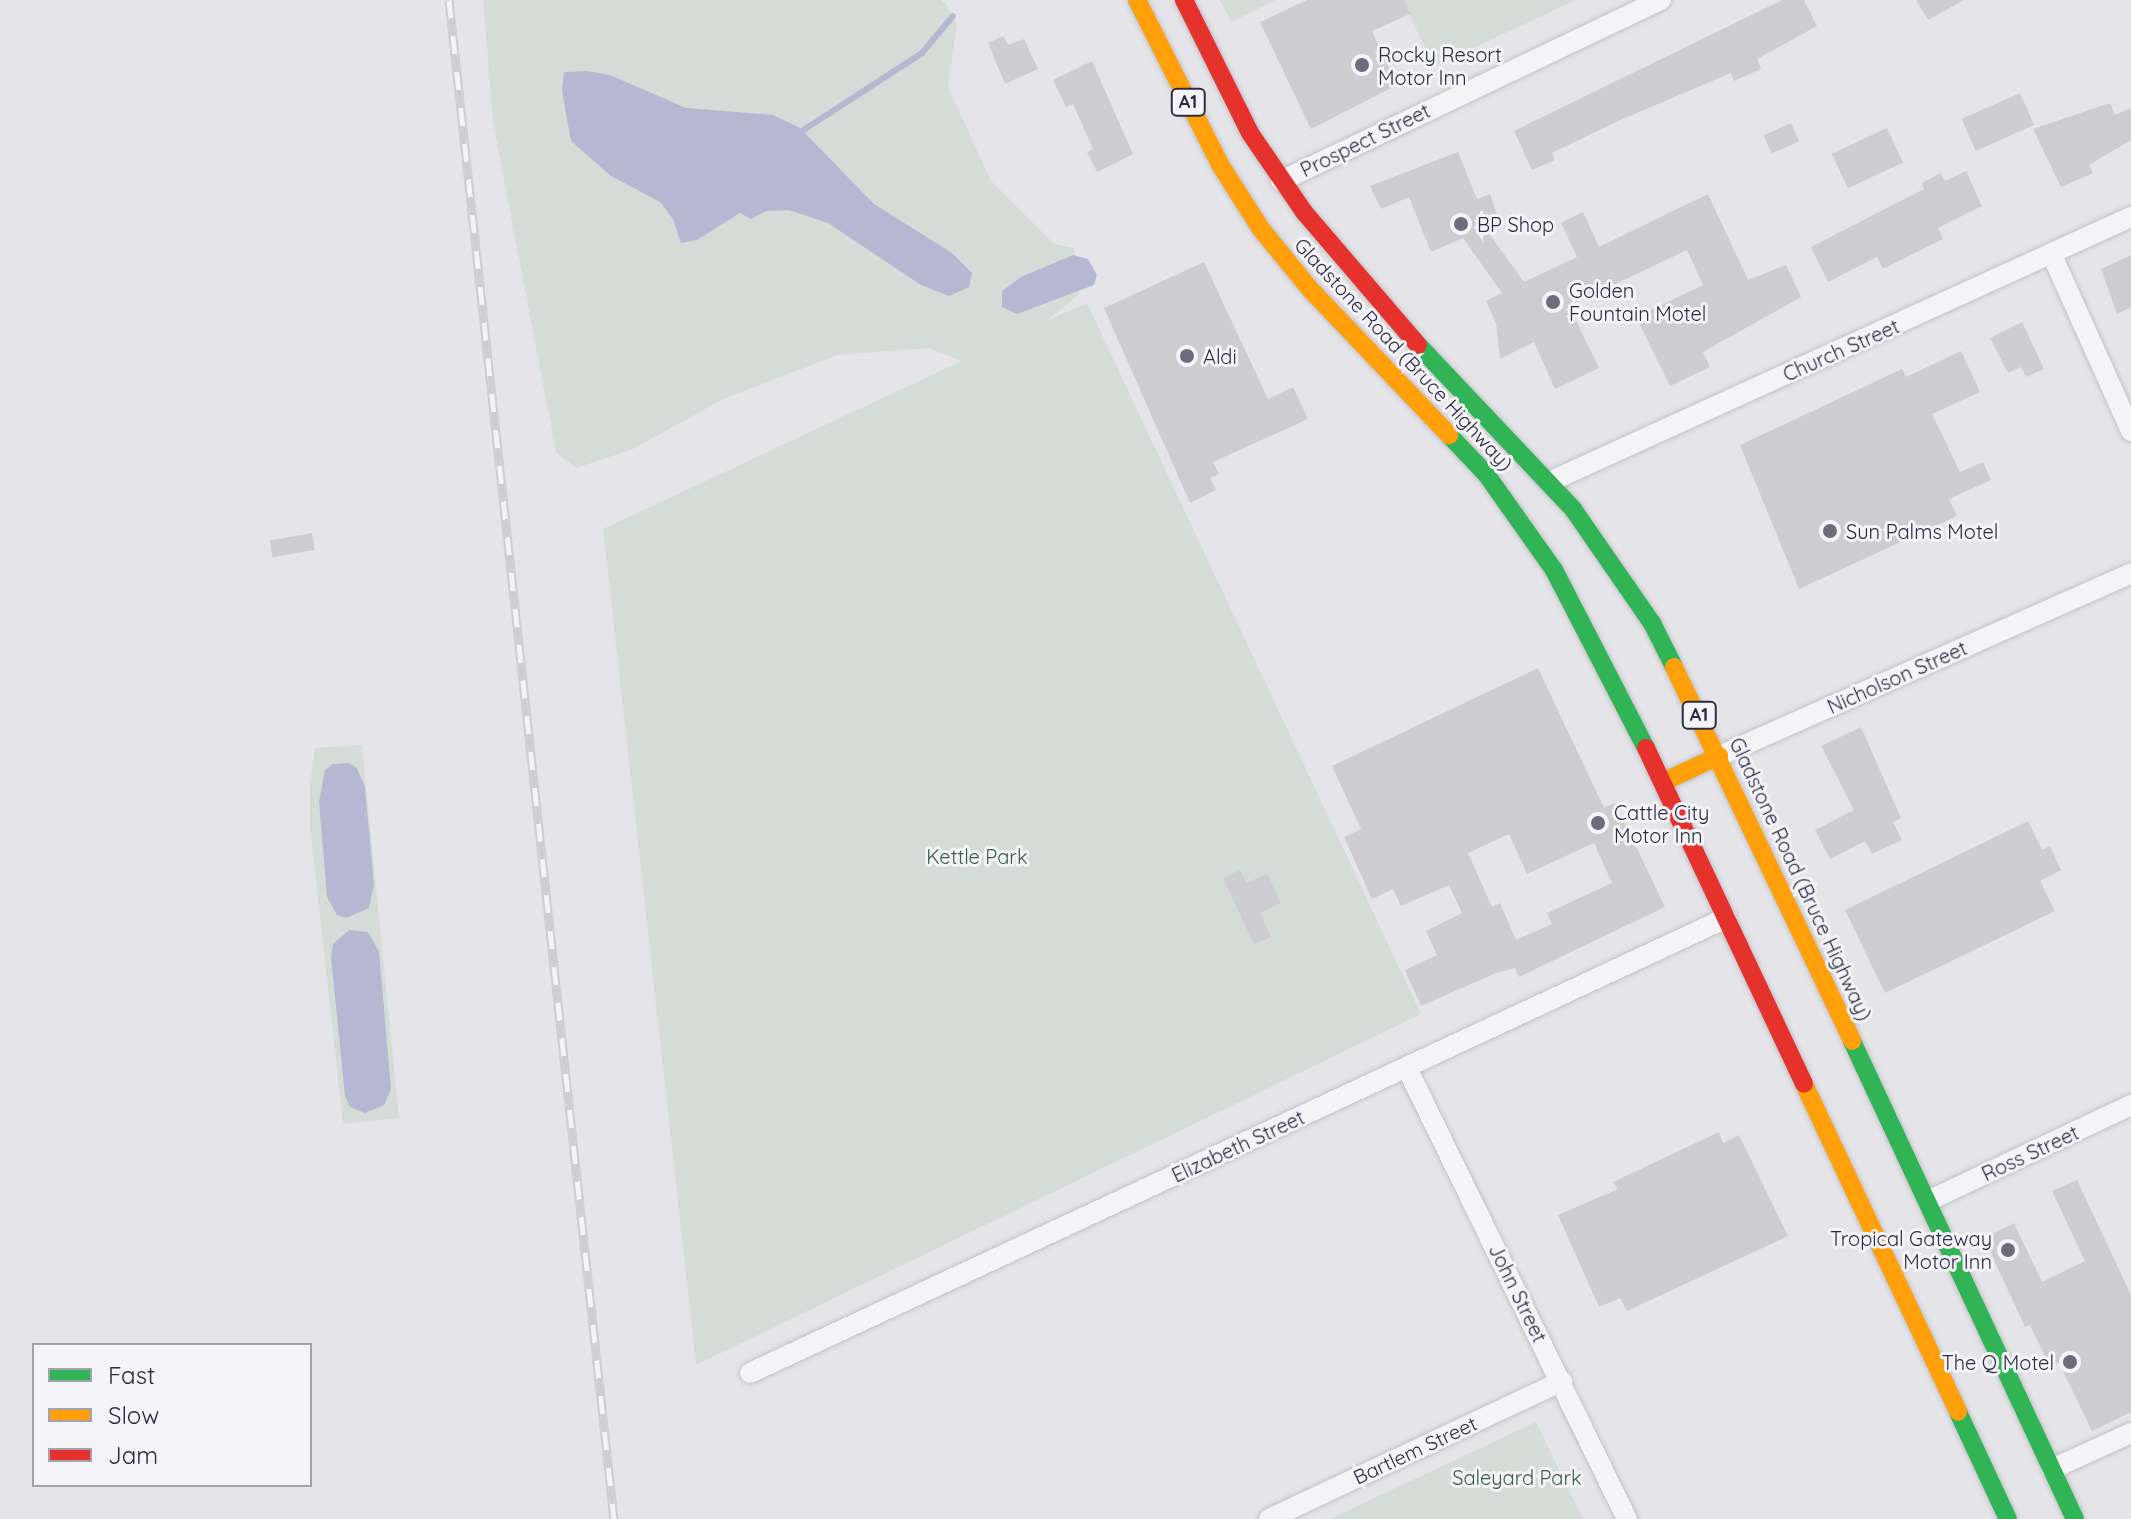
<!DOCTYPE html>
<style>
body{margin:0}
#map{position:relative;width:2131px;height:1519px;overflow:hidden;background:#e5e5e9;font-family:Quicksand,sans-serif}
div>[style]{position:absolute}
.green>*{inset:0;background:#d3dcd6}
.water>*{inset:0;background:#b4b8d3}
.stream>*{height:6px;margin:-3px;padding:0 3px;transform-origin:3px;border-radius:3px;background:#b4b8d3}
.building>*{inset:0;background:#ccccd1;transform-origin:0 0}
.roads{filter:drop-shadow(0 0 2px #c2c2c7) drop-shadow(0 0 2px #c2c2c7)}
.street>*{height:20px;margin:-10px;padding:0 10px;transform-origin:10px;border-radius:10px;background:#f4f4f6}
.fast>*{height:18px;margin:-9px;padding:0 9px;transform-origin:9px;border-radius:9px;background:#30b455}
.slow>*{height:18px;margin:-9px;padding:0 9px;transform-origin:9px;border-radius:9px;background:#ff9f0a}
.jam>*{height:18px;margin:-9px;padding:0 9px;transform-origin:9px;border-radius:9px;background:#e5322d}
.rail>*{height:9px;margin-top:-4.5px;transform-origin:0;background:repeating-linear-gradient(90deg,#f3f3f8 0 18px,#ceced1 0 36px);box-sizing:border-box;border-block:2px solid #ceced1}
.dots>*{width:22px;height:22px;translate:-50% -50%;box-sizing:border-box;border:4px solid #f3f3f8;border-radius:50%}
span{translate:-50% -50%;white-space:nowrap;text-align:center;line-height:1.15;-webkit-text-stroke:6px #f3f3f8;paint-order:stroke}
.shield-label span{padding:2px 6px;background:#f3f3f8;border:2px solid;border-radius:6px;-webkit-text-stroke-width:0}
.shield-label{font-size:18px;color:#2b2b43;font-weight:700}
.poi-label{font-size:20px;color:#2b2b43}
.left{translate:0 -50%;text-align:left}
.right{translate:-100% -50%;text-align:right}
.street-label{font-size:20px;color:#2b2b43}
.park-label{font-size:20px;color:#385e40}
.legend{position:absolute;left:32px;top:1343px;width:280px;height:144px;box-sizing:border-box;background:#f3f3f8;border:2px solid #a3a3b0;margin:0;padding:10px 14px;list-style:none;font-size:24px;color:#2b2b43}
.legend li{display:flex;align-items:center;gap:16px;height:40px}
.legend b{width:40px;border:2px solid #a3a3b0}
</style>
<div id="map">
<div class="green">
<i style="clip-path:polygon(483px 0,941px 0,946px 4px,957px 25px,948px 87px,991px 181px,1054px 244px,1074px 248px,1079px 294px,1047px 321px,1087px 303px,1421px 1014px,696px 1365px,603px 529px,962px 361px,929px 348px,837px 355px,723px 399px,633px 449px,576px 468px,556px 452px,550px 421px,493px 122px)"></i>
<i style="clip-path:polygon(1220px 0,1275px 0,1231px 22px)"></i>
<i style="clip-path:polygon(1402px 0,1576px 0,1434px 66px)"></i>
<i style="clip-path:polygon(evenodd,362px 745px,399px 1118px,343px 1124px,310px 827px,310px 784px,315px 748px,362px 745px,361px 777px,374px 885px,327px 897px,319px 802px,361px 777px)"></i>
<i style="clip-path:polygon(1536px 1422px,1583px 1519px,1330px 1519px)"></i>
</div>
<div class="water">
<i style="clip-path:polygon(587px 71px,610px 75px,686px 108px,773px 115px,800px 128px,874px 204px,952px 253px,972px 273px,969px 287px,949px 296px,921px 285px,828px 223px,789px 210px,766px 211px,751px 219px,740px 213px,697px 240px,681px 243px,673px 219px,660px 202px,611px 176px,571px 141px,562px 91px,564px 72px)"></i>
<i style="clip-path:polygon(1073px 255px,1088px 259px,1097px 275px,1094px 285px,1017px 314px,1002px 307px,1002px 291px,1021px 277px)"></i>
<i style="clip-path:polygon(349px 763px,357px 768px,365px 788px,374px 885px,369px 908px,346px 918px,337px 915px,327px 897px,319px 802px,325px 770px,333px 764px)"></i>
<i style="clip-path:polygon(349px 930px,368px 932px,379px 952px,391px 1089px,384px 1105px,365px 1113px,350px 1107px,345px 1096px,331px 957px,333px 944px)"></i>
</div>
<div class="stream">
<i style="left:802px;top:131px;width:143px;rotate:-33deg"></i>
<i style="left:922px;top:53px;width:48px;rotate:-50deg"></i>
</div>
<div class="building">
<i style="clip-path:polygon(1307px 0,1404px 0,1410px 14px,1372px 31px,1397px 85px,1311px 129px,1260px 22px)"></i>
<i style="clip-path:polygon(1782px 0,1804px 0,1817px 26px,1757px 59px,1761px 69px,1734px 81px,1731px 73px,1618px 121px,1552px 153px,1555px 160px,1532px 170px,1514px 131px)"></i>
<i style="clip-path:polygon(1916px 0,1964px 0,1928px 20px)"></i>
<i style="clip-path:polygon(1003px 36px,1008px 45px,1024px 39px,1038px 69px,1005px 84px,988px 43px)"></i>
<i style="clip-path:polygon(1092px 61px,1133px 154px,1097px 172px,1087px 152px,1093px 149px,1073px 104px,1066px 107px,1053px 80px)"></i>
<i style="left:2020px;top:93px;width:35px;height:64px;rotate:66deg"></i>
<i style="clip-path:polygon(2110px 103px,2115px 115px,2131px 108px,2131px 140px,2089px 165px,2093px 173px,2061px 187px,2033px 129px)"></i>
<i style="left:1791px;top:123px;width:20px;height:30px;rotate:66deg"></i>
<i style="left:1887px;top:128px;width:38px;height:61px;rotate:65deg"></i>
<i style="clip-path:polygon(1458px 152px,1477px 199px,1490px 194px,1500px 223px,1486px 229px,1524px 282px,1577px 257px,1561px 223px,1583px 212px,1599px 247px,1708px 194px,1748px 280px,1786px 265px,1801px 297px,1703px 352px,1710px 367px,1670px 386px,1636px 317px,1703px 285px,1687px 250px,1569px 306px,1599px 368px,1555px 389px,1534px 342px,1500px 359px,1496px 323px,1486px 301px,1502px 293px,1463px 238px,1431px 252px,1409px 197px,1381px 209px,1370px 186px)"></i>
<i style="clip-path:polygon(1966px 171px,1982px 206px,1938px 228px,1943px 239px,1883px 269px,1877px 257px,1828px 282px,1811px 247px,1924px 189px,1922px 183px,1941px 173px,1945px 181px)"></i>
<i style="clip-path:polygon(2131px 255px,2131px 307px,2117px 314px,2101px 269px)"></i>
<i style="clip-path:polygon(1204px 262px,1268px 399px,1293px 387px,1308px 419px,1213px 462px,1219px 474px,1210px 478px,1216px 490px,1190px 503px,1104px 308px)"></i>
<i style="clip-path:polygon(2022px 322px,2044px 369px,2026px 377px,2021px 367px,2008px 373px,1990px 338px)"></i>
<i style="clip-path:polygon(1961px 351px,1980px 392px,1932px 414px,1960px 472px,1983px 462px,1991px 480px,1949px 499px,1957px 516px,1799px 589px,1740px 445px,1902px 369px,1906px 377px)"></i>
<i style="left:312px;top:533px;width:17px;height:43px;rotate:80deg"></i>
<i style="clip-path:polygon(evenodd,1538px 668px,1604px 808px,1615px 803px,1665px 907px,1519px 977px,1515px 968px,1496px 973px,1421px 1006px,1405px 970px,1437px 955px,1426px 931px,1462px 913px,1449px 885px,1401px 906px,1393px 889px,1372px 899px,1344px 837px,1361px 829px,1332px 766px,1538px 668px,1509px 834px,1527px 874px,1594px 843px,1612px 883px,1547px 913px,1552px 924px,1516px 940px,1500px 903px,1492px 907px,1468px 853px,1509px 834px)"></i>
<i style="clip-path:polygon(1861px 727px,1901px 818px,1893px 822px,1902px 840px,1872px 854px,1865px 841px,1830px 859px,1815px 830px,1854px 810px,1821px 746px)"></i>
<i style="clip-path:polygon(2028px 821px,2042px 850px,2050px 846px,2061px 870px,2040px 881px,2055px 911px,1885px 993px,1845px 910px)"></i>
<i style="clip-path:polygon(1240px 870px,1246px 883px,1267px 874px,1281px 903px,1260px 913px,1271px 937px,1254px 944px,1223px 878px)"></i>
<i style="clip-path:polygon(1719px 1132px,1723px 1143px,1739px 1135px,1788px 1236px,1627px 1311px,1620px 1298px,1599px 1307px,1558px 1215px,1618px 1189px,1613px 1182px)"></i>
<i style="clip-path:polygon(2077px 1180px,2131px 1295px,2131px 1412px,2092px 1431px,2059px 1363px,2049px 1365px,2030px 1325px,2025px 1327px,1984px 1238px,2014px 1223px,2042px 1282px,2085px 1261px,2052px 1191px)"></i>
</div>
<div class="roads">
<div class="street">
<i style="left:1281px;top:181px;width:421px;rotate:-25.5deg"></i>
<i style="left:2052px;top:255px;width:193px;rotate:65.8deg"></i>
<i style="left:1549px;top:482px;width:639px;rotate:-24.48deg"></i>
<i style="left:1719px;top:756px;width:451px;rotate:-23.9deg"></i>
<i style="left:1407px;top:1068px;width:502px;rotate:64deg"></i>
<i style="left:1928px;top:1201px;width:225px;rotate:-25.3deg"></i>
<i style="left:750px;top:1373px;width:1077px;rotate:-24.99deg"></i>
<i style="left:2052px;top:1469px;width:87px;rotate:-24.5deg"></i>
<i style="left:1269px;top:1519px;width:324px;rotate:-25.2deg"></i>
</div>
<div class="fast">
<i style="left:1418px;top:345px;width:226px;rotate:46.6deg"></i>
<i style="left:1573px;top:509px;width:139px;rotate:55.3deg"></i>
<i style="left:1652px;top:623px;width:49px;rotate:63.4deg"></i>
<i style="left:1449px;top:435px;width:54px;rotate:46.5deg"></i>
<i style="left:1486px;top:474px;width:118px;rotate:54.7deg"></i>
<i style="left:1554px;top:570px;width:200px;rotate:62.7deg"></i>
<i style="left:1852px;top:1041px;width:527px;rotate:64.99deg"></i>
<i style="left:1958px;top:1412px;width:118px;rotate:65deg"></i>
</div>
<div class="slow">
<i style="left:1137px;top:0;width:186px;rotate:63.2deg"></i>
<i style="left:1221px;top:166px;width:75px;rotate:57.6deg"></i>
<i style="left:1261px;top:229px;width:77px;rotate:50.8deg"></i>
<i style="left:1310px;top:289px;width:202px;rotate:46.4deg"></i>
<i style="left:1674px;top:667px;width:414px;rotate:64.5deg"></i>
<i style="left:1663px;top:782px;width:62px;rotate:-24.9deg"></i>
<i style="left:1804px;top:1084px;width:362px;rotate:64.8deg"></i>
</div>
<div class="jam">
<i style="left:1184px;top:0;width:148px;rotate:63.6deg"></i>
<i style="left:1250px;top:133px;width:96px;rotate:55.6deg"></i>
<i style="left:1304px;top:212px;width:175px;rotate:49.4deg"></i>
<i style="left:1646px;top:748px;width:371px;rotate:64.8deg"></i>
</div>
</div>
<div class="rail">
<i style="left:449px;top:0;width:1528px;rotate:83.8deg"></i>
</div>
<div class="dots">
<i style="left:1362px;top:65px;background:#6c6c7d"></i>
<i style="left:1461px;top:224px;background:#6c6c7d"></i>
<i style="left:1553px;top:302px;background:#6c6c7d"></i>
<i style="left:1187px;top:356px;background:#6c6c7d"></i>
<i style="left:1830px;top:531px;background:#6c6c7d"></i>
<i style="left:1598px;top:823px;background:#6c6c7d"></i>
<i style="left:2008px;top:1250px;background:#6c6c7d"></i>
<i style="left:2070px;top:1362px;background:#6c6c7d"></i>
</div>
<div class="shield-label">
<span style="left:1188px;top:102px">A1</span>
<span style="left:1699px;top:715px">A1</span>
</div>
<div class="poi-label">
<span class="left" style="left:1378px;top:66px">Rocky Resort<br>Motor Inn</span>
<span class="left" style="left:1477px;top:224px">BP Shop</span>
<span class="left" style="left:1569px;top:302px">Golden<br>Fountain Motel</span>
<span class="left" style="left:1203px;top:356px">Aldi</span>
<span class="left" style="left:1846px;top:531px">Sun Palms Motel</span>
<span class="left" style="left:1614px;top:824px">Cattle City<br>Motor Inn</span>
<span class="right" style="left:1992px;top:1250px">Tropical Gateway<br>Motor Inn</span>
<span class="right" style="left:2054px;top:1362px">The Q Motel</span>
</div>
<div class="street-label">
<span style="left:1365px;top:140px;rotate:-26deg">Prospect Street</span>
<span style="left:1841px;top:350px;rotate:-24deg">Church Street</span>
<span style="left:1404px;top:354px;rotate:47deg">Gladstone Road (Bruce Highway)</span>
<span style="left:1897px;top:677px;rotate:-24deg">Nicholson Street</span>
<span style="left:1801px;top:879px;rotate:65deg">Gladstone Road (Bruce Highway)</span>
<span style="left:1238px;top:1146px;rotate:-25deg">Elizabeth Street</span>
<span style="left:2030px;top:1153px;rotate:-25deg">Ross Street</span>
<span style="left:1518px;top:1293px;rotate:64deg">John Street</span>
<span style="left:1415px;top:1450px;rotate:-25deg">Bartlem Street</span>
</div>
<div class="park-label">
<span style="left:977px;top:856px">Kettle Park</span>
<span style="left:1517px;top:1477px">Saleyard Park</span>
</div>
<ul class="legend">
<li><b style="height:10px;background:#30b455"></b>Fast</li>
<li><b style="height:10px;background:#ff9f0a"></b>Slow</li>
<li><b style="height:10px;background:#e5322d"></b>Jam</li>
</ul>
</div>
